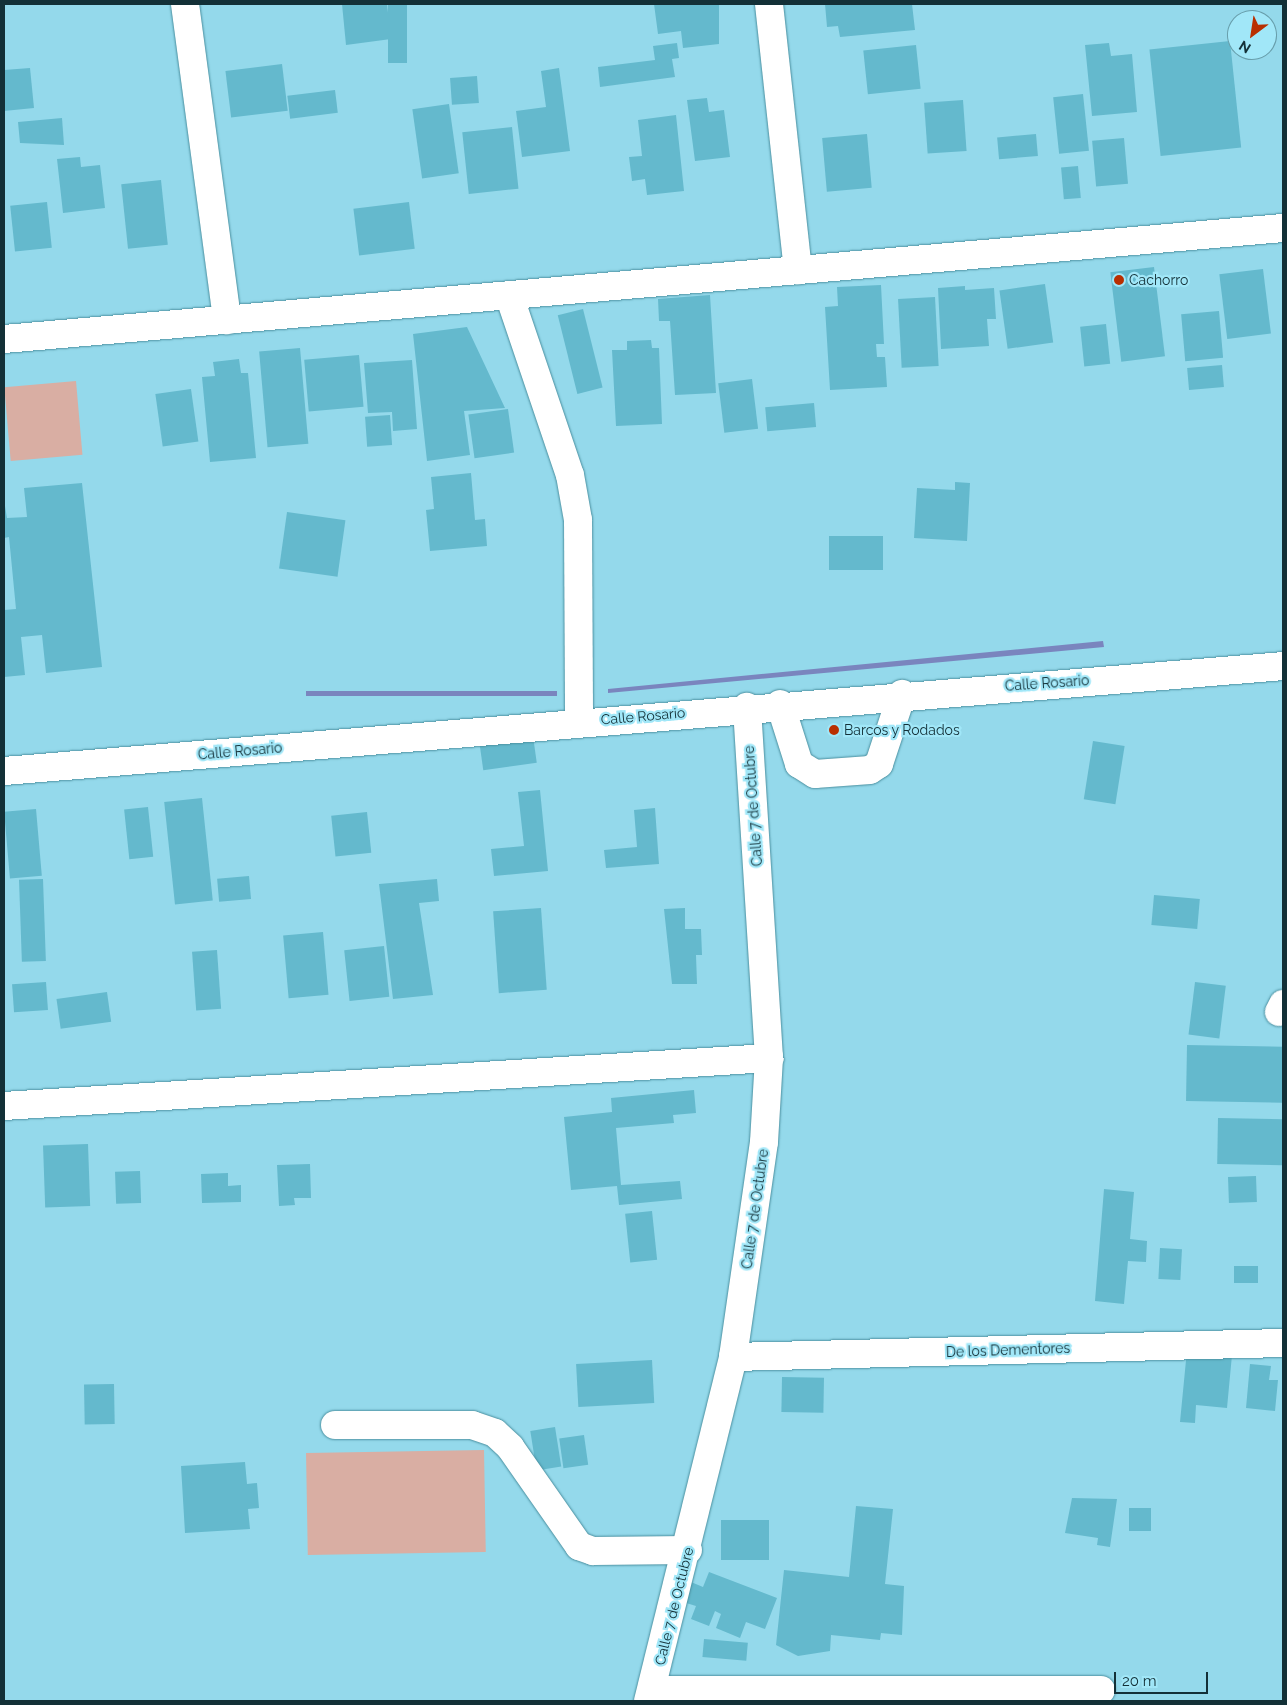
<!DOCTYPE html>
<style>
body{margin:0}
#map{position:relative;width:1287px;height:1705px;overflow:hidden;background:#94d9eb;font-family:Raleway,sans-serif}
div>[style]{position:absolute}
.green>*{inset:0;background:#d9aea3;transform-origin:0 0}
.water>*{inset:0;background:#7a85be;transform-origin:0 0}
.building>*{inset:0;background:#64b9cd;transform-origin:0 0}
.roads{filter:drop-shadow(0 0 1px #4a8f9f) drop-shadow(0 0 1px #4a8f9f)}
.minor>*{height:28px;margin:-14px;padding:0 14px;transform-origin:14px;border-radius:14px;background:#fff}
.major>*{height:28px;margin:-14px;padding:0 14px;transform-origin:14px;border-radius:14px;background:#fff}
.dots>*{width:14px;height:14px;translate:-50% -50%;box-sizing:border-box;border:2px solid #a1e7f8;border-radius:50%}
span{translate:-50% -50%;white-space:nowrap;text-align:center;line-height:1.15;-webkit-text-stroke:4.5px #a1e7f8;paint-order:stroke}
.poi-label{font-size:14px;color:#133037}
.left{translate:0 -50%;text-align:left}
.street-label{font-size:14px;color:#133037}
.frame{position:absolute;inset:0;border:5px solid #133037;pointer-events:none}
.north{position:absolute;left:1227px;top:10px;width:50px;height:50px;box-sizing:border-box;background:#a1e7f8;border:1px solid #689eab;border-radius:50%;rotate:211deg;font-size:14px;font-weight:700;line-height:20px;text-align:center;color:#133037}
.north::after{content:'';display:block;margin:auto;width:18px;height:22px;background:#b92f01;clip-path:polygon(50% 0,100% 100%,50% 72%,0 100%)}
.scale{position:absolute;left:1114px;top:1672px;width:94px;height:22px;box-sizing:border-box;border:2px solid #133037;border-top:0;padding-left:6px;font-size:15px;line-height:18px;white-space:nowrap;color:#133037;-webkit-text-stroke:4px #a1e7f8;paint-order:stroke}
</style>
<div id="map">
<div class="green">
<i style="left:76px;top:381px;width:74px;height:72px;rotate:85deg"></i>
<i style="left:484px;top:1450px;width:102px;height:178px;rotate:89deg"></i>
</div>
<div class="water">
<i style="clip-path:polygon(1103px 641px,1104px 647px,608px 693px,608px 689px)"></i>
<i style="left:557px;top:691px;width:5px;height:251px;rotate:90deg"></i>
</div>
<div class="building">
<i style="clip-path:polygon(342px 4px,387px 4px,391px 39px,346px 45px)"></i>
<i style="left:388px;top:4px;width:19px;height:59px"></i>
<i style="clip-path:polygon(654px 4px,719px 4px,719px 44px,683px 48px,681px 31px,658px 34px)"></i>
<i style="clip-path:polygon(825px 4px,912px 4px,915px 30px,840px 37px,838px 26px,827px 27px)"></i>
<i style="left:1230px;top:41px;width:107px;height:81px;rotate:84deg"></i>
<i style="clip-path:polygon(677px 43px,679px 58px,672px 59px,675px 77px,600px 87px,598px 67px,655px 60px,653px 46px)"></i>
<i style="clip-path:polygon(1109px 43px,1111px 56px,1132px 54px,1137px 112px,1092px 116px,1085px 45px)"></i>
<i style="left:916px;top:45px;width:44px;height:53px;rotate:84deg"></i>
<i style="left:282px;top:64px;width:47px;height:57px;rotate:83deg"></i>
<i style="clip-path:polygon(30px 68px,34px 108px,4px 111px,4px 70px)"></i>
<i style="clip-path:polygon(559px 68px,570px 151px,522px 157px,516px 111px,546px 107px,541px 71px)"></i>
<i style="left:477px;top:76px;width:27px;height:27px;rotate:86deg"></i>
<i style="left:335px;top:90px;width:23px;height:48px;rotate:83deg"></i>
<i style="left:1083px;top:94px;width:57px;height:30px;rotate:84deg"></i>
<i style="clip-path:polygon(707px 98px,709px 112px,724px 110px,730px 157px,695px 161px,687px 100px)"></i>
<i style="left:963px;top:100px;width:51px;height:39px;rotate:86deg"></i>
<i style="left:449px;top:104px;width:70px;height:37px;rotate:82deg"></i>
<i style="clip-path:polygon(676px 115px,684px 191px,647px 195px,645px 179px,632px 181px,629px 157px,642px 156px,638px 120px)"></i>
<i style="clip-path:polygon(62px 118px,64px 145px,20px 143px,18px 122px)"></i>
<i style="left:512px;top:127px;width:62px;height:50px;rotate:84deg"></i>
<i style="left:867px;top:134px;width:54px;height:45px;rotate:85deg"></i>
<i style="left:1036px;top:134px;width:22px;height:39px;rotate:85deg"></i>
<i style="left:1124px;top:138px;width:46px;height:32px;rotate:85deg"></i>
<i style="clip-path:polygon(80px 157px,81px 167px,100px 165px,105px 208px,63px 213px,57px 159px)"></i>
<i style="left:1078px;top:166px;width:32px;height:17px;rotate:85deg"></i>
<i style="left:161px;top:180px;width:65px;height:40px;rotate:84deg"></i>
<i style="left:47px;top:202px;width:46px;height:37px;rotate:84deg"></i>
<i style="left:409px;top:202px;width:47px;height:56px;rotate:83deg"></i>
<i style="left:1154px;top:267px;width:90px;height:44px;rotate:83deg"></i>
<i style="left:1263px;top:269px;width:65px;height:44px;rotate:83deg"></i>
<i style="left:1045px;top:284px;width:59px;height:46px;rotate:82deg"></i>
<i style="clip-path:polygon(881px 285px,884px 344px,876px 344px,877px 357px,885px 357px,887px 387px,830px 390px,825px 307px,838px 306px,837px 287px)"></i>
<i style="clip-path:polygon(965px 286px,965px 290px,994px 288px,996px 319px,987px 319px,989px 346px,941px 349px,938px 288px)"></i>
<i style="clip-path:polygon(710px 295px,716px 393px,675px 395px,670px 321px,659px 321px,658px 299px)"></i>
<i style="left:935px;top:297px;width:69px;height:37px;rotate:87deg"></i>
<i style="left:583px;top:309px;width:81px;height:26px;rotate:76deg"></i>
<i style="left:1219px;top:311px;width:47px;height:38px;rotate:85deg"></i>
<i style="left:1106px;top:324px;width:40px;height:26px;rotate:84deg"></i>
<i style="clip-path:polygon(467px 327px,505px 408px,464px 411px,470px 455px,427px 461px,413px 334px)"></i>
<i style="clip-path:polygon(651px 340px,652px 348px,659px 348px,662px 424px,616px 426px,612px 350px,627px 350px,627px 341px)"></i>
<i style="left:300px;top:348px;width:96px;height:41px;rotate:85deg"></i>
<i style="left:359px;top:355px;width:52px;height:55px;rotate:85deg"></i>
<i style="clip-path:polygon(239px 359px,241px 373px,248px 373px,256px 458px,210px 462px,202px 377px,215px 376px,213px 362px)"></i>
<i style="clip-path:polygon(412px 360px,417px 429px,393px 431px,392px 412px,368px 413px,364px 363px)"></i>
<i style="left:1222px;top:365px;width:22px;height:35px;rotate:85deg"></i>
<i style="left:752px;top:379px;width:50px;height:34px;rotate:83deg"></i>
<i style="left:191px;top:389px;width:53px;height:36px;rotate:82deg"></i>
<i style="left:814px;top:403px;width:24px;height:49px;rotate:85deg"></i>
<i style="left:508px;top:409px;width:44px;height:40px;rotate:82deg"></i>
<i style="left:390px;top:415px;width:30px;height:25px;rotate:86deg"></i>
<i style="clip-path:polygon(471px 473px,475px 520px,485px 519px,487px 546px,430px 551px,426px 510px,434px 509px,431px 477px)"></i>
<i style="clip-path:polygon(955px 482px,970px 483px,967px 541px,914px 538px,917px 488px,955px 490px)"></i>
<i style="clip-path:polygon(82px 483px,102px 667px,46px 673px,42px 635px,21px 637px,25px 675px,4px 677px,4px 610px,16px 609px,9px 537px,4px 538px,4px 500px,7px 518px,27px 517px,24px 488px)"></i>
<i style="left:287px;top:512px;width:59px;height:57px;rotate:8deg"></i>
<i style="left:829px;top:536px;width:54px;height:34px"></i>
<i style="left:533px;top:736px;width:27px;height:54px;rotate:82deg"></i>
<i style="left:1093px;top:741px;width:32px;height:59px;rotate:9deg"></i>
<i style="clip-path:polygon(540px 790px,548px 871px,494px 876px,491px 849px,524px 846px,518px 792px)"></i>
<i style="left:202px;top:798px;width:103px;height:38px;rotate:84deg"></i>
<i style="left:148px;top:807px;width:50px;height:24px;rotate:84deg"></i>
<i style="clip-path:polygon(655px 808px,659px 864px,606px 868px,604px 850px,637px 847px,634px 810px)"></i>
<i style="left:36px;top:809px;width:67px;height:32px;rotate:85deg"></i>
<i style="left:367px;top:812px;width:41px;height:36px;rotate:84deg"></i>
<i style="left:249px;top:876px;width:23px;height:32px;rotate:85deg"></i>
<i style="left:43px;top:879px;width:82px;height:24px;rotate:88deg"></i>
<i style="clip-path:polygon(437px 879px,439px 901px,419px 903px,433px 995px,393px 999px,379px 884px)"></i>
<i style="left:1154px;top:895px;width:46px;height:30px;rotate:5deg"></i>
<i style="left:541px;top:908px;width:82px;height:48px;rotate:86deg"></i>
<i style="clip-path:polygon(685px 908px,685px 929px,701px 929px,702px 955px,696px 955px,697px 984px,672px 984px,664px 909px)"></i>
<i style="left:323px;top:932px;width:63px;height:40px;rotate:85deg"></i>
<i style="left:384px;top:946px;width:51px;height:40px;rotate:84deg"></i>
<i style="left:217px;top:950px;width:59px;height:25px;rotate:86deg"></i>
<i style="left:46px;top:982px;width:28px;height:34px;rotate:86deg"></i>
<i style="left:1195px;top:982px;width:31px;height:53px;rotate:7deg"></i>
<i style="left:107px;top:992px;width:30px;height:51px;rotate:82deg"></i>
<i style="left:1187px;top:1045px;width:96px;height:56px;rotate:1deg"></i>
<i style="clip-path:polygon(694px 1090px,696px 1113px,673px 1115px,674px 1123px,616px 1128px,621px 1185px,680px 1181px,682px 1199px,619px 1205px,617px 1186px,571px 1190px,564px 1117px,612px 1112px,611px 1098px)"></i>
<i style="left:1218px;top:1118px;width:65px;height:46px;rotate:1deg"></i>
<i style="left:88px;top:1144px;width:62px;height:45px;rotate:88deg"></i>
<i style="clip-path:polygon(310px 1164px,311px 1198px,294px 1198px,295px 1205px,279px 1206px,277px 1165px)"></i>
<i style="left:140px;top:1171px;width:32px;height:25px;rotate:88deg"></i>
<i style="clip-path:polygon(228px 1173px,228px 1186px,241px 1185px,241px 1202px,202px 1203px,201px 1174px)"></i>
<i style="left:1256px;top:1176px;width:26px;height:28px;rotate:88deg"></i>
<i style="clip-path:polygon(1104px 1189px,1134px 1192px,1130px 1239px,1147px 1241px,1146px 1262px,1128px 1261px,1124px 1304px,1095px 1301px)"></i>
<i style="left:652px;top:1211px;width:49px;height:27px;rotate:84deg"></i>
<i style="left:1160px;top:1248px;width:22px;height:31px;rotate:3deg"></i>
<i style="left:1234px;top:1266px;width:24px;height:17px"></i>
<i style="clip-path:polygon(1187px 1350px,1232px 1355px,1227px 1408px,1196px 1405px,1195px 1423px,1180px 1422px)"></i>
<i style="left:652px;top:1360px;width:43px;height:76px;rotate:87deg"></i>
<i style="clip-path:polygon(1250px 1364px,1271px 1366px,1269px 1380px,1278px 1380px,1275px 1411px,1246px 1408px)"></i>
<i style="left:782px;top:1377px;width:42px;height:35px;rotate:1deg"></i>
<i style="left:114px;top:1384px;width:40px;height:30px;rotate:89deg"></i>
<i style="left:555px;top:1427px;width:40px;height:25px;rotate:81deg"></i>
<i style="left:584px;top:1435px;width:30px;height:25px;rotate:82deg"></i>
<i style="clip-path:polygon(245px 1462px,247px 1484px,257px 1483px,259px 1508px,248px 1509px,250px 1529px,185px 1533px,181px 1466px)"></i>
<i style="clip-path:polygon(1072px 1498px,1117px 1499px,1110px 1547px,1097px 1545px,1098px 1538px,1065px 1533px)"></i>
<i style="clip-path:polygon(856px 1506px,893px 1509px,885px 1584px,904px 1586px,902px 1635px,881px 1633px,880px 1640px,831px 1635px,830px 1651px,798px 1656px,776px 1645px,784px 1570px,849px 1577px)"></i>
<i style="left:1129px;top:1508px;width:22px;height:23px"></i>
<i style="left:721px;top:1520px;width:48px;height:40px"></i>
<i style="clip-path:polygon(709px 1572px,777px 1598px,765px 1629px,746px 1622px,740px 1638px,716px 1628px,721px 1614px,715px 1611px,709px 1626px,691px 1619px,696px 1606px,683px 1602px,691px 1582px,703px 1587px)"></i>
<i style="left:704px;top:1639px;width:44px;height:18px;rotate:5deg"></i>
</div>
<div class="roads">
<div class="minor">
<i style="left:185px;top:4px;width:319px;rotate:82.4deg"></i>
<i style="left:769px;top:4px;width:268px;rotate:83.8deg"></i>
<i style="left:509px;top:295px;width:190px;rotate:71.3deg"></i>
<i style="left:570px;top:475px;width:46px;rotate:79.9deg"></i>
<i style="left:578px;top:520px;width:202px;rotate:89.7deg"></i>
<i style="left:4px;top:339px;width:1284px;rotate:-4.96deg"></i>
<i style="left:780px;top:704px;width:63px;rotate:72.4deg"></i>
<i style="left:799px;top:764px;width:19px;rotate:32deg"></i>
<i style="left:815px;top:774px;width:55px;rotate:-4.2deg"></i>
<i style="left:870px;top:770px;width:11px;rotate:-34deg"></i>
<i style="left:879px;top:764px;width:74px;rotate:-71.8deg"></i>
<i style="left:1279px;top:1012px;width:9px;rotate:-63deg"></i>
<i style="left:4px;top:1106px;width:767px;rotate:-3.59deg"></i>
<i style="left:733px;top:1357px;width:550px;rotate:-1.46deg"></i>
<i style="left:335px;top:1425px;width:137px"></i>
<i style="left:472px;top:1425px;width:24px;rotate:19deg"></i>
<i style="left:495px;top:1433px;width:21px;rotate:43deg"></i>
<i style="left:510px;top:1447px;width:121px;rotate:55.1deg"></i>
<i style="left:579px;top:1546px;width:15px;rotate:20deg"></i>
<i style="left:593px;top:1551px;width:95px;rotate:-0.6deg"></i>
<i style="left:652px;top:1690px;width:449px"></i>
<i style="left:648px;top:1701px;width:354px;rotate:-76.1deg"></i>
<i style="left:733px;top:1357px;width:217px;rotate:-81.8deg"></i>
<i style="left:764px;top:1142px;width:84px;rotate:-86.6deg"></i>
<i style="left:769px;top:1058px;width:352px;rotate:-93.6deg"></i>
</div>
<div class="major">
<i style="left:4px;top:771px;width:1283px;rotate:-4.69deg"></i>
</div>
</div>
<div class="dots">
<i style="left:1119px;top:280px;background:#b92f01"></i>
<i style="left:834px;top:730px;background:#b92f01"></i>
</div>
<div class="poi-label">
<span class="left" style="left:1129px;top:280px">Cachorro</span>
<span class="left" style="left:844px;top:730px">Barcos y Rodados</span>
</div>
<div class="street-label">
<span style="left:1047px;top:683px;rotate:-4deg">Calle Rosario</span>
<span style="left:643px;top:716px;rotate:-5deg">Calle Rosario</span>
<span style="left:240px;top:751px;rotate:-5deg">Calle Rosario</span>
<span style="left:753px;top:806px;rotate:-94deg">Calle 7 de Octubre</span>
<span style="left:755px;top:1209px;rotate:-82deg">Calle 7 de Octubre</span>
<span style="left:1008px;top:1350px;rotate:-2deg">De los Dementores</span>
<span style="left:674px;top:1606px;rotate:-76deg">Calle 7 de Octubre</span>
</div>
<div class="frame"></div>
<div class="north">N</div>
<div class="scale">20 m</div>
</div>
